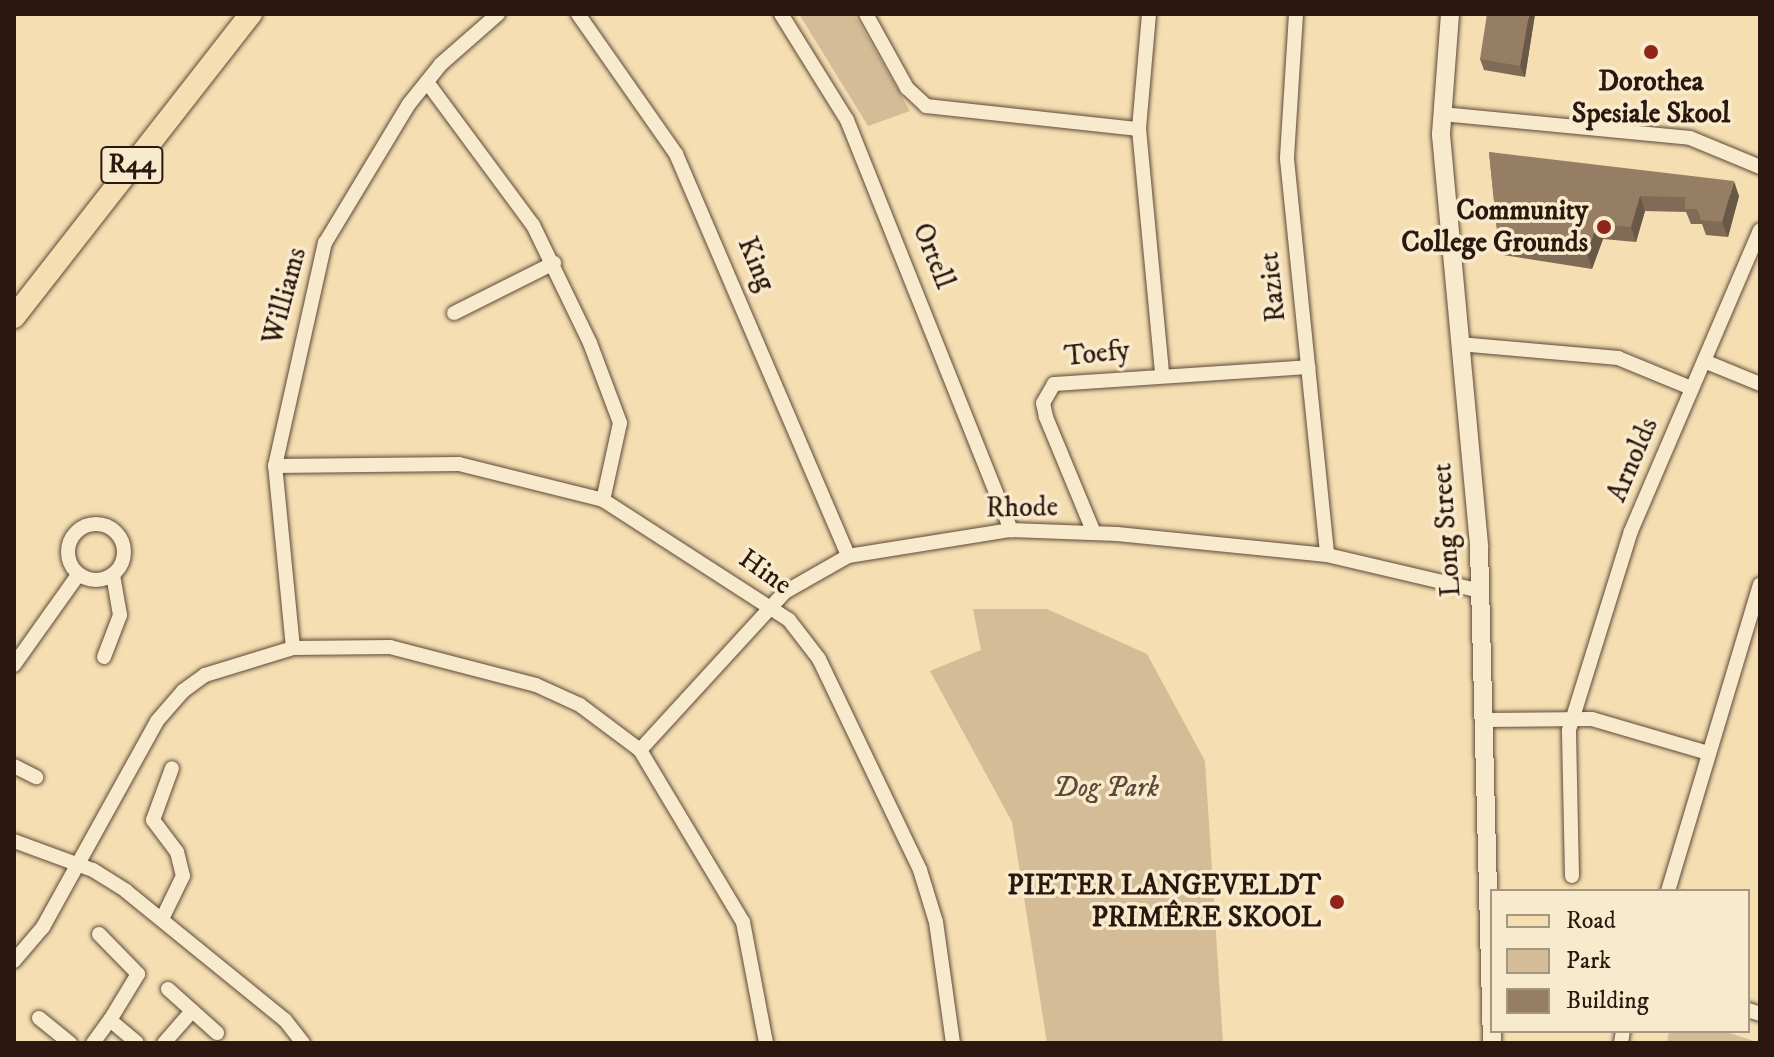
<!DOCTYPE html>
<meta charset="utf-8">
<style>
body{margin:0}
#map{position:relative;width:1774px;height:1057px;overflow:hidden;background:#f5deb2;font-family:"IM FELL DW Pica",serif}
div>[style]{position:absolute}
.green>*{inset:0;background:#d3bc96}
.roads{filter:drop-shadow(0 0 2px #5e4938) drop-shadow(0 0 2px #5e4938)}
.minor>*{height:14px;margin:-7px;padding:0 7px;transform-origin:7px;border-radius:7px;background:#f8eacd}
.minor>.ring{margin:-7px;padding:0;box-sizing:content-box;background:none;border:14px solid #f8eacd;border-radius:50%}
.tertiary>*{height:18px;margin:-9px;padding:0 9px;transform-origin:9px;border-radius:9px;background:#f8eacd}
.primary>*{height:22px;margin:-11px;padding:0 11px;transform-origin:11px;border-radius:11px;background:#f5deb2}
.wall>*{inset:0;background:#806c56}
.shaded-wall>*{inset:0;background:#685846}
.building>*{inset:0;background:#957e64}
.dots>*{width:22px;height:22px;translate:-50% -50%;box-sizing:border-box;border:4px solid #f8eacd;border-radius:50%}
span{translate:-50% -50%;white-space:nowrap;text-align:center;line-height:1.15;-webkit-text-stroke:7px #f8eacd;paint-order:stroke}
.shield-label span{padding:2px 6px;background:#f8eacd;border:2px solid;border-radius:6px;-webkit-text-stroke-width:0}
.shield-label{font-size:26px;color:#2c170f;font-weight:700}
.poi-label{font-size:28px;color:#2c170f;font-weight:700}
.right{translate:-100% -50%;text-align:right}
.street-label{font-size:28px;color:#2c170f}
.park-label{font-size:28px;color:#5e4938;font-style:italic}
.frame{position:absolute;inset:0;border:16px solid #2c170f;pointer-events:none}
.legend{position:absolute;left:1490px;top:889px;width:260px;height:144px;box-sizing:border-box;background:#f8eacd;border:2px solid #a69681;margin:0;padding:10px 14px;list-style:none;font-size:24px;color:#2c170f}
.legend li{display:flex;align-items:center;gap:16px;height:40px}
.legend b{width:40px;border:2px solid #a69681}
</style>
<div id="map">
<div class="green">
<i style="clip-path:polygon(799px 14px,854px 14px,910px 111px,868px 126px)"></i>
<i style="clip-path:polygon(973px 609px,1047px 609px,1147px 654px,1205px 761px,1223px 1043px,1047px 1043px,1012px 822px,930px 671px,981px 650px)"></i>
<i style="clip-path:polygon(1669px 1031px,1723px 1031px,1760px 1043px,1667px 1043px)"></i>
</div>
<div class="roads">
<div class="minor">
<i style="left:578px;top:14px;width:171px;rotate:55deg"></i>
<i style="left:676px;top:154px;width:437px;rotate:66.8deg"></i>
<i style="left:781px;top:14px;width:125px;rotate:58.1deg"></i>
<i style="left:847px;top:120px;width:442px;rotate:68.2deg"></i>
<i style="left:866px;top:14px;width:85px;rotate:61deg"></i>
<i style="left:907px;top:88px;width:26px;rotate:43deg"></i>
<i style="left:926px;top:106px;width:214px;rotate:6.2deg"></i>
<i style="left:1149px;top:14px;width:115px;rotate:95deg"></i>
<i style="left:1139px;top:129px;width:246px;rotate:84.6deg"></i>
<i style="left:1296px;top:14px;width:145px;rotate:93.6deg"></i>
<i style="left:1287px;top:159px;width:398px;rotate:84.2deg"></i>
<i style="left:427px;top:82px;width:178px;rotate:53.5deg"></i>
<i style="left:533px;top:225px;width:131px;rotate:64.2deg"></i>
<i style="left:590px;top:343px;width:85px;rotate:69.4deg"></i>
<i style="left:620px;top:423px;width:79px;rotate:102.4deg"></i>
<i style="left:1442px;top:114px;width:249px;rotate:5.5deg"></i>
<i style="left:1690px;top:138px;width:76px;rotate:22.5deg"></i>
<i style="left:454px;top:313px;width:112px;rotate:-26.6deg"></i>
<i style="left:1459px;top:344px;width:160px;rotate:5deg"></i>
<i style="left:1618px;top:358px;width:79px;rotate:22.3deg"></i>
<i style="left:1704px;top:361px;width:61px;rotate:22.3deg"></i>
<i style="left:275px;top:466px;width:184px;rotate:-0.6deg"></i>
<i style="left:459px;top:464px;width:148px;rotate:14deg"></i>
<i style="left:603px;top:500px;width:221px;rotate:32.8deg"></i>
<i style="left:789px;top:620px;width:49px;rotate:52.4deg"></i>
<i style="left:819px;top:659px;width:234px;rotate:64.4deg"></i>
<i style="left:920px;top:870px;width:54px;rotate:72.9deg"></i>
<i style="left:936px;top:922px;width:122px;rotate:82deg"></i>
<i class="ring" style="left:68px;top:524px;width:42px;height:42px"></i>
<i style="left:1094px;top:533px;width:126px;rotate:-112.5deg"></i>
<i style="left:1046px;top:417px;width:14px;rotate:-102deg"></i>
<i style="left:1043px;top:403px;width:22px;rotate:-60deg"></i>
<i style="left:1054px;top:384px;width:255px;rotate:-3.8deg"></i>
<i style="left:293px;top:648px;width:183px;rotate:-95.6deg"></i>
<i style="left:275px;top:466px;width:229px;rotate:-77.4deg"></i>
<i style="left:325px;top:243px;width:162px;rotate:-58.9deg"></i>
<i style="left:409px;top:104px;width:51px;rotate:-51.3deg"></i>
<i style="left:441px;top:64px;width:76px;rotate:-41.3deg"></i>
<i style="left:104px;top:657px;width:45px;rotate:-69.1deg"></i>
<i style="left:120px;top:615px;width:41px;rotate:-99.9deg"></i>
<i style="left:14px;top:665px;width:110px;rotate:-54.6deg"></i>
<i style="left:1485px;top:720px;width:107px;rotate:-0.5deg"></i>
<i style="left:1592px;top:719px;width:121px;rotate:16.3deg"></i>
<i style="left:640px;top:750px;width:214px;rotate:-47.5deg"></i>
<i style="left:785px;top:592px;width:73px;rotate:-29.7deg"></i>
<i style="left:848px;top:556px;width:165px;rotate:-9.1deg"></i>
<i style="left:1011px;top:530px;width:106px;rotate:2.2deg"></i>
<i style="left:1117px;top:534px;width:211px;rotate:5.7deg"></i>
<i style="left:1327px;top:555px;width:158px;rotate:13.2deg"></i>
<i style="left:14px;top:766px;width:25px;rotate:27deg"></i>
<i style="left:14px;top:841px;width:84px;rotate:20.2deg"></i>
<i style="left:93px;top:870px;width:39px;rotate:32deg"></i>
<i style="left:126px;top:891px;width:205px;rotate:39.1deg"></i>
<i style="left:285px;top:1020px;width:29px;rotate:52deg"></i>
<i style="left:1572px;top:876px;width:146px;rotate:-91.2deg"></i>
<i style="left:1569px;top:730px;width:208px;rotate:-72.7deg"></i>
<i style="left:1631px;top:531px;width:327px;rotate:-66.8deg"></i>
<i style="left:1668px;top:891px;width:320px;rotate:-73.3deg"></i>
<i style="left:162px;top:919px;width:48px;rotate:-64deg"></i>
<i style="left:183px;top:876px;width:25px;rotate:-104deg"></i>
<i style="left:177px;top:852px;width:40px;rotate:-127deg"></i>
<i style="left:153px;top:820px;width:55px;rotate:-69.9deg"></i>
<i style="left:99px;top:934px;width:56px;rotate:45.7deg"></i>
<i style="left:138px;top:974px;width:54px;rotate:121.3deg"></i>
<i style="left:14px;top:961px;width:45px;rotate:-49.5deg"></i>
<i style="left:43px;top:927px;width:235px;rotate:-61deg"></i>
<i style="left:157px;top:721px;width:40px;rotate:-49deg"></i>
<i style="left:183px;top:691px;width:27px;rotate:-36deg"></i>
<i style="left:205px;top:675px;width:92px;rotate:-17.1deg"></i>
<i style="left:293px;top:648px;width:97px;rotate:-0.6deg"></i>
<i style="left:390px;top:647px;width:151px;rotate:14.6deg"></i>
<i style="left:536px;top:685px;width:48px;rotate:24.4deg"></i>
<i style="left:580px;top:705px;width:75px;rotate:36.9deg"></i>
<i style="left:640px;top:750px;width:200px;rotate:59.1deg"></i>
<i style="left:743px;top:922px;width:123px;rotate:79.2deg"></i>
<i style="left:168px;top:989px;width:66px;rotate:41.9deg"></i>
<i style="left:1748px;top:1010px;width:13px;rotate:18deg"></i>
<i style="left:39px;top:1018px;width:40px;rotate:39deg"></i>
<i style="left:93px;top:1043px;width:29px;rotate:-54deg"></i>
<i style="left:110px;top:1020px;width:35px;rotate:40deg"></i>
<i style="left:164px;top:1043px;width:43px;rotate:-48.8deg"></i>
<i style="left:1621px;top:1043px;width:12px;rotate:-81deg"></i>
</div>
<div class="tertiary">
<i style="left:1450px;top:14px;width:121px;rotate:94.3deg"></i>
<i style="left:1441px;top:135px;width:414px;rotate:84.7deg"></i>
<i style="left:1479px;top:547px;width:496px;rotate:88.5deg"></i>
</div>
<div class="primary">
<i style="left:14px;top:317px;width:385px;rotate:-52deg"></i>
</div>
</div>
<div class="wall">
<i style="clip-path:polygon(1535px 14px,1525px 77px,1484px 70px,1480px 59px)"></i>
<i style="clip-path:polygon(1489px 152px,1739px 196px,1728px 237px,1706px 235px,1702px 224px,1691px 224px,1686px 212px,1645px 211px,1636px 242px,1603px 239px,1592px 269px,1503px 255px,1498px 240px)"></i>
</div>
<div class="shaded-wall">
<i style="clip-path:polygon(1529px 14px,1535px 14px,1525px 77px,1520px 66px)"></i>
<i style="clip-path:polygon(1734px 181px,1739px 196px,1728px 237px,1722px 222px)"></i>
<i style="clip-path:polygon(1640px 196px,1645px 211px,1636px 242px,1631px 227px)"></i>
<i style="clip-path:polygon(1597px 224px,1603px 239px,1592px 269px,1587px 254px)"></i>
</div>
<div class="building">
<i style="clip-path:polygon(1487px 14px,1529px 14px,1520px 66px,1480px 59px)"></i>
<i style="clip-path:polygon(1489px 152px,1734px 181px,1722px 222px,1701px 220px,1697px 209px,1685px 209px,1685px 197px,1640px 196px,1631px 227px,1597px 224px,1587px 254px,1498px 240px)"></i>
</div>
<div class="dots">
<i style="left:1651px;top:52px;background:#8f2418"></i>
<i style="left:1604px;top:227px;background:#8f2418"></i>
<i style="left:1337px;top:902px;background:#8f2418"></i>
</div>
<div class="shield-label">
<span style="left:132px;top:165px">R44</span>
</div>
<div class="poi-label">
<span style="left:1651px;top:98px">Dorothea<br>Spesiale Skool</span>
<span class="right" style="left:1588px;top:227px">Community<br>College Grounds</span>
<span class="right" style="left:1321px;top:902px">PIETER LANGEVELDT<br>PRIMÊRE SKOOL</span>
</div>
<div class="street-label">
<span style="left:933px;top:256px;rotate:68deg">Ortell</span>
<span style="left:756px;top:264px;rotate:67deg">King</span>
<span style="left:1273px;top:287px;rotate:-96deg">Raziet</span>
<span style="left:285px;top:296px;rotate:-75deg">Williams</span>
<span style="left:1097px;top:354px;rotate:-6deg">Toefy</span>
<span style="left:1633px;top:460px;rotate:-67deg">Arnolds</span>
<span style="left:1022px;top:508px;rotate:-1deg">Rhode</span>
<span style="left:1447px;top:530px;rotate:-94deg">Long Street</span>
<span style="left:765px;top:572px;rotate:35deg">Hine</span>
</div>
<div class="park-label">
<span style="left:1106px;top:788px">Dog Park</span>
</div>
<div class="frame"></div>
<ul class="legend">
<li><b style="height:10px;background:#f5deb2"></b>Road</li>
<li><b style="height:22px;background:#d3bc96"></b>Park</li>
<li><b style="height:22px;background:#957e64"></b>Building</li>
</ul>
</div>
